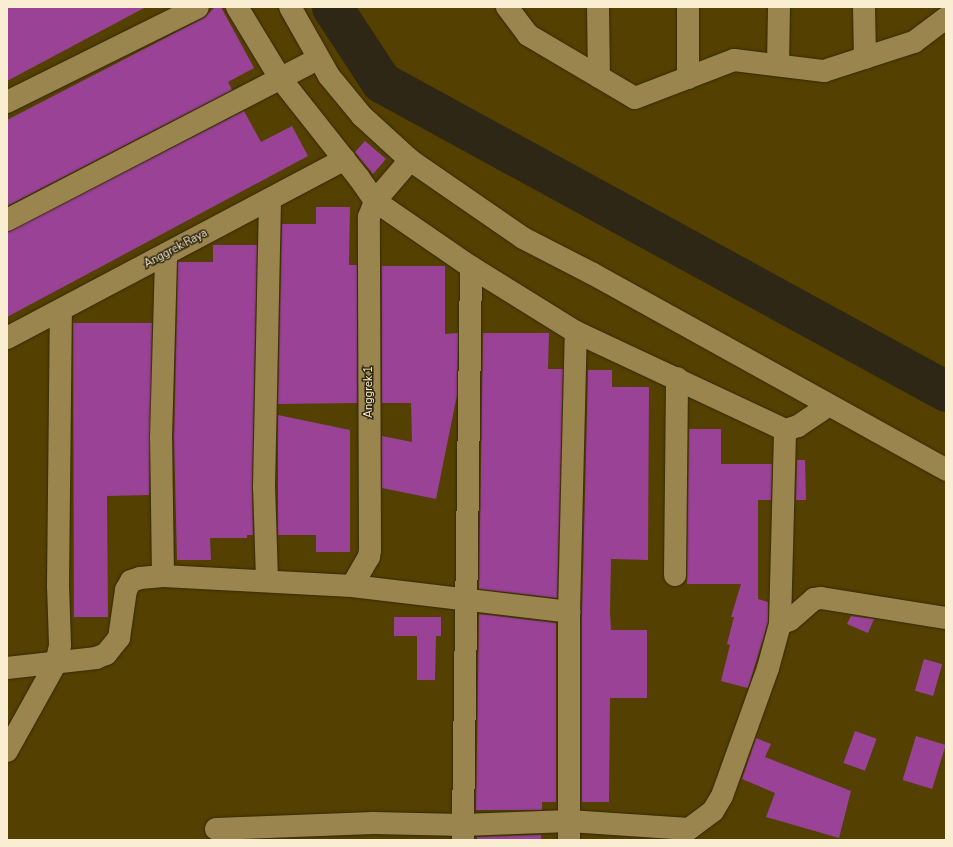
<!DOCTYPE html>
<style>
body{margin:0}
#map{position:relative;width:953px;height:847px;overflow:hidden;background:#544000;font-family:"Nunito Sans",sans-serif}
div>[style]{position:absolute}
.river>*{height:41px;margin:-20.5px;padding:0 20.5px;transform-origin:20.5px;border-radius:20.5px;background:#2e2715}
.building>*{inset:0;background:#994296;transform-origin:0 0}
.roads{filter:drop-shadow(0 0 1px #322809) drop-shadow(0 0 1px #322809)}
.street>*{height:22px;margin:-11px;padding:0 11px;transform-origin:11px;border-radius:11px;background:#9b854e}
span{translate:-50% -50%;white-space:nowrap;text-align:center;line-height:1.15;-webkit-text-stroke:3px #312811;paint-order:stroke}
.street-label{font-size:11px;color:#f9eed1}
.frame{position:absolute;inset:0;border:8px solid #f9eed1;pointer-events:none}
</style>
<div id="map">
<div class="river">
<i style="left:332px;top:7px;width:90px;rotate:56.8deg"></i>
<i style="left:381px;top:82px;width:644px;rotate:28.67deg"></i>
</div>
<div class="building">
<i style="clip-path:polygon(7px 7px,146px 7px,7px 81px)"></i>
<i style="clip-path:polygon(215px 7px,221px 7px,254px 68px,228px 82px,232px 90px,7px 206px,7px 120px,204px 18px)"></i>
<i style="clip-path:polygon(244px 111px,261px 142px,292px 126px,308px 156px,7px 317px,7px 232px)"></i>
<i style="clip-path:polygon(365px 141px,386px 159px,373px 174px,355px 152px)"></i>
<i style="clip-path:polygon(316px 207px,350px 207px,349px 265px,357px 265px,357px 403px,278px 404px,282px 224px,316px 224px)"></i>
<i style="clip-path:polygon(213px 245px,257px 245px,252px 487px,253px 535px,247px 535px,247px 538px,210px 538px,211px 560px,177px 560px,174px 438px,178px 262px,213px 262px)"></i>
<i style="clip-path:polygon(382px 266px,445px 266px,445px 334px,458px 333px,457px 395px,436px 499px,382px 488px,382px 436px,412px 442px,411px 403px,382px 403px)"></i>
<i style="clip-path:polygon(73px 323px,152px 323px,149px 495px,107px 496px,108px 617px,74px 617px)"></i>
<i style="clip-path:polygon(483px 333px,549px 333px,548px 369px,563px 369px,557px 598px,479px 589px)"></i>
<i style="clip-path:polygon(588px 370px,612px 370px,612px 387px,649px 387px,648px 560px,611px 559px,610px 612px,611px 630px,647px 630px,647px 698px,610px 698px,609px 802px,582px 802px,582px 612px)"></i>
<i style="clip-path:polygon(278px 415px,350px 430px,350px 552px,316px 552px,316px 535px,278px 535px)"></i>
<i style="clip-path:polygon(689px 429px,721px 429px,721px 464px,772px 464px,771px 500px,758px 500px,758px 599px,768px 602px,768px 622px,748px 688px,721px 681px,730px 645px,727px 644px,734px 617px,731px 617px,741px 584px,687px 584px)"></i>
<i style="clip-path:polygon(797px 460px,805px 460px,806px 500px,796px 500px)"></i>
<i style="clip-path:polygon(479px 614px,556px 623px,556px 802px,542px 802px,542px 810px,476px 810px)"></i>
<i style="clip-path:polygon(851px 616px,874px 619px,868px 633px,847px 624px)"></i>
<i style="clip-path:polygon(394px 617px,441px 617px,441px 636px,436px 636px,435px 680px,417px 680px,417px 636px,394px 636px)"></i>
<i style="left:924px;top:659px;width:19px;height:33px;rotate:16deg"></i>
<i style="left:855px;top:731px;width:23px;height:34px;rotate:20deg"></i>
<i style="left:916px;top:736px;width:31px;height:46px;rotate:17deg"></i>
<i style="clip-path:polygon(756px 738px,771px 744px,765px 757px,851px 791px,839px 838px,766px 817px,775px 793px,742px 779px)"></i>
<i style="clip-path:polygon(541px 835px,541px 840px,477px 840px,477px 837px)"></i>
</div>
<div class="roads">
<div class="street">
<i style="left:237px;top:7px;width:83px;rotate:58.8deg"></i>
<i style="left:280px;top:78px;width:127px;rotate:51.7deg"></i>
<i style="left:359px;top:178px;width:28px;rotate:55deg"></i>
<i style="left:375px;top:201px;width:116px;rotate:34.5deg"></i>
<i style="left:471px;top:267px;width:123px;rotate:31.8deg"></i>
<i style="left:290px;top:7px;width:79px;rotate:60.5deg"></i>
<i style="left:329px;top:76px;width:52px;rotate:50.5deg"></i>
<i style="left:362px;top:116px;width:65px;rotate:42.5deg"></i>
<i style="left:410px;top:160px;width:137px;rotate:34.6deg"></i>
<i style="left:523px;top:238px;width:79px;rotate:27.2deg"></i>
<i style="left:593px;top:274px;width:404px;rotate:29deg"></i>
<i style="left:507px;top:7px;width:35px;rotate:53deg"></i>
<i style="left:528px;top:35px;width:124px;rotate:30.5deg"></i>
<i style="left:635px;top:98px;width:106px;rotate:-21deg"></i>
<i style="left:734px;top:60px;width:91px;rotate:7deg"></i>
<i style="left:824px;top:71px;width:95px;rotate:-17.9deg"></i>
<i style="left:914px;top:42px;width:40px;rotate:-37deg"></i>
<i style="left:598px;top:7px;width:70px;rotate:89.2deg"></i>
<i style="left:688px;top:7px;width:71px;rotate:90deg"></i>
<i style="left:864px;top:7px;width:51px;rotate:88.9deg"></i>
<i style="left:778px;top:65px;width:58px;rotate:-89deg"></i>
<i style="left:7px;top:102px;width:213px;rotate:-26.4deg"></i>
<i style="left:7px;top:220px;width:350px;rotate:-27.4deg"></i>
<i style="left:471px;top:267px;width:558px;rotate:90.82deg"></i>
<i style="left:463px;top:825px;width:106px;rotate:-2.2deg"></i>
<i style="left:569px;top:821px;width:120px;rotate:3.8deg"></i>
<i style="left:689px;top:829px;width:30px;rotate:-37deg"></i>
<i style="left:713px;top:811px;width:17px;rotate:-59deg"></i>
<i style="left:722px;top:796px;width:136px;rotate:-70.2deg"></i>
<i style="left:768px;top:668px;width:46px;rotate:-74.7deg"></i>
<i style="left:780px;top:624px;width:194px;rotate:-88.5deg"></i>
<i style="left:7px;top:338px;width:382px;rotate:-27.9deg"></i>
<i style="left:675px;top:575px;width:197px;rotate:-89.4deg"></i>
<i style="left:163px;top:576px;width:138px;rotate:-90.8deg"></i>
<i style="left:161px;top:438px;width:184px;rotate:-88.4deg"></i>
<i style="left:267px;top:580px;width:93px;rotate:-91.8deg"></i>
<i style="left:264px;top:487px;width:287px;rotate:-88.8deg"></i>
<i style="left:352px;top:586px;width:34px;rotate:-60deg"></i>
<i style="left:369px;top:557px;width:7px;rotate:-82deg"></i>
<i style="left:370px;top:550px;width:333px;rotate:-90.2deg"></i>
<i style="left:369px;top:217px;width:17px;rotate:-69deg"></i>
<i style="left:375px;top:201px;width:54px;rotate:-49.5deg"></i>
<i style="left:780px;top:624px;width:11px;rotate:-22deg"></i>
<i style="left:790px;top:620px;width:32px;rotate:-41deg"></i>
<i style="left:814px;top:599px;width:7px;rotate:-8deg"></i>
<i style="left:821px;top:598px;width:127px;rotate:9.1deg"></i>
<i style="left:7px;top:668px;width:90px;rotate:-6.4deg"></i>
<i style="left:96px;top:658px;width:11px;rotate:-22deg"></i>
<i style="left:106px;top:654px;width:21px;rotate:-51deg"></i>
<i style="left:119px;top:638px;width:49px;rotate:-81.7deg"></i>
<i style="left:126px;top:590px;width:10px;rotate:-61deg"></i>
<i style="left:131px;top:581px;width:9px;rotate:-18deg"></i>
<i style="left:140px;top:578px;width:23px;rotate:-5deg"></i>
<i style="left:163px;top:576px;width:189px;rotate:3deg"></i>
<i style="left:352px;top:586px;width:219px;rotate:6.8deg"></i>
<i style="left:569px;top:612px;width:280px;rotate:-88.6deg"></i>
<i style="left:576px;top:332px;width:231px;rotate:25.1deg"></i>
<i style="left:785px;top:430px;width:14px;rotate:-17deg"></i>
<i style="left:798px;top:426px;width:37px;rotate:-34deg"></i>
<i style="left:7px;top:751px;width:101px;rotate:-60.9deg"></i>
<i style="left:56px;top:663px;width:18px;rotate:-77deg"></i>
<i style="left:60px;top:645px;width:59px;rotate:-91.9deg"></i>
<i style="left:58px;top:586px;width:275px;rotate:-89.4deg"></i>
<i style="left:216px;top:829px;width:157px;rotate:-2.2deg"></i>
<i style="left:373px;top:823px;width:90px;rotate:1.3deg"></i>
<i style="left:463px;top:825px;width:14px;rotate:90deg"></i>
<i style="left:569px;top:840px;width:228px;rotate:-90deg"></i>
</div>
</div>
<div class="street-label">
<span style="left:176px;top:249px;rotate:-28deg">Anggrek Raya</span>
<span style="left:369px;top:392px;rotate:-90deg">Anggrek 1</span>
</div>
<div class="frame"></div>
</div>
